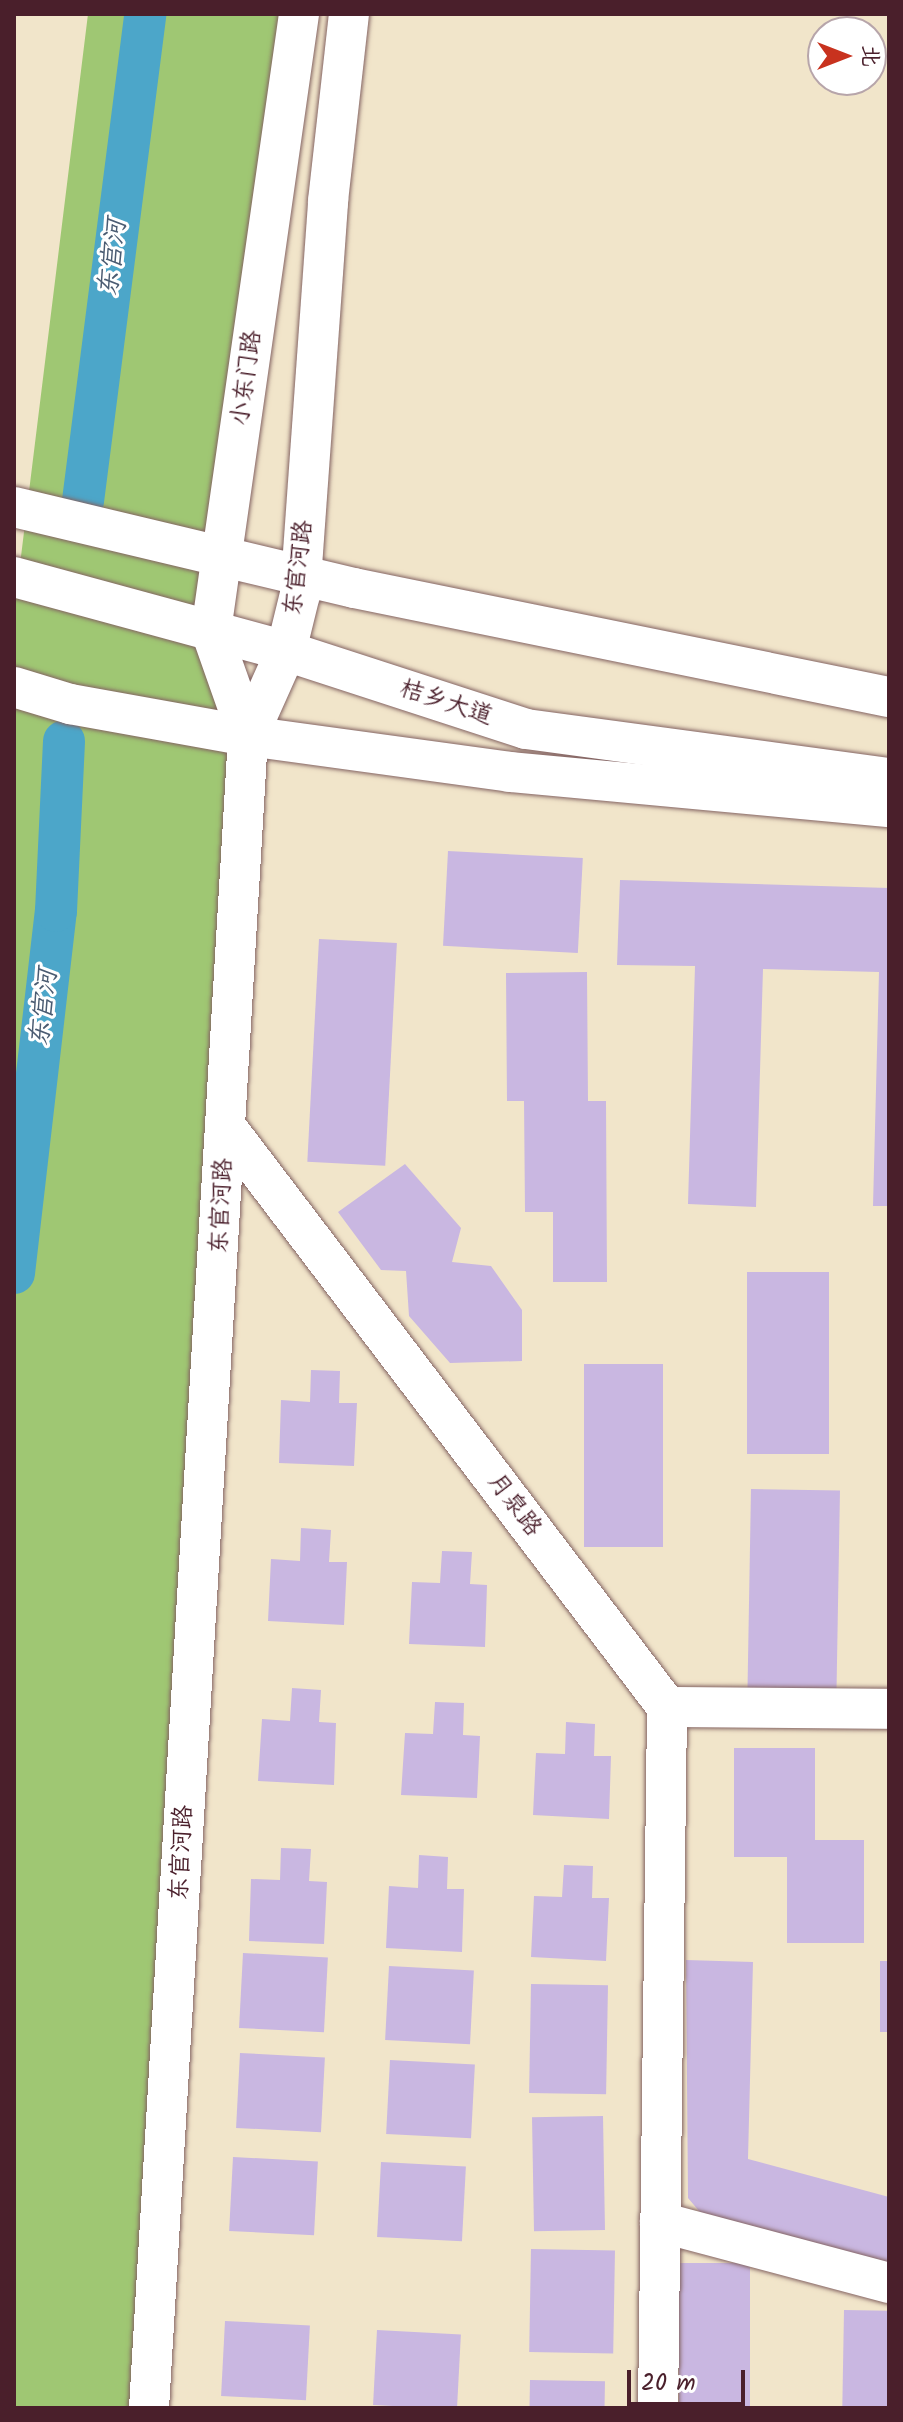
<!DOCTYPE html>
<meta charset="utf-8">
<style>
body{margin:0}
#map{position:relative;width:903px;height:2422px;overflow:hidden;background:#f1e5ca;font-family:Kalam,"LXGW WenKai TC",sans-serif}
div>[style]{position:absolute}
.green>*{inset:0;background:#9fc773}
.canal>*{height:42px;margin:-21px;padding:0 21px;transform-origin:21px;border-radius:21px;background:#4ca6c9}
.building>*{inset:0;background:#c9b7e1;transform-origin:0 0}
.roads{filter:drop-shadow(0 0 2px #846463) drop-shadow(0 0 2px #846463)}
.minor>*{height:40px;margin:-20px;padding:0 20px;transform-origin:20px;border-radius:20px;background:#fff}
span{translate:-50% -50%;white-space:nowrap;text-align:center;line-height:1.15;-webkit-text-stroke:6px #fff;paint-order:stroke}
.street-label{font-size:24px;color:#4a1f2b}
.water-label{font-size:26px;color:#4b5c72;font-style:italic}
.frame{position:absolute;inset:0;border:16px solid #4a1f2b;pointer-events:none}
.north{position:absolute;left:807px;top:16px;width:80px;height:80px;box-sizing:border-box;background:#fff;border:2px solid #b7a5aa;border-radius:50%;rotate:90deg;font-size:22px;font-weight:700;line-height:32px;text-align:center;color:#4a1f2b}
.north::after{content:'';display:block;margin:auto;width:28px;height:36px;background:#c8321e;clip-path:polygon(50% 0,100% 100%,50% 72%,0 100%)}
.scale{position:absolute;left:627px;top:2370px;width:118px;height:36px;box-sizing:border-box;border:4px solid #4a1f2b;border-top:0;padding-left:10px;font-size:24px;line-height:28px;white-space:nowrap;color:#4a1f2b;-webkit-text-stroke:6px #fff;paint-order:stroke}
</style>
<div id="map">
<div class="green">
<i style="clip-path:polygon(88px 14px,280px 14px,215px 510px,248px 736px,149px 2408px,14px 2408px,14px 613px)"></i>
</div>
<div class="canal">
<i style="left:83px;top:501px;width:491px;rotate:-82.7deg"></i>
<i style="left:14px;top:1273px;width:364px;rotate:-83.4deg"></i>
<i style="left:56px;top:911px;width:170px;rotate:-87.3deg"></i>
</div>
<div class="building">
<i style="left:448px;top:851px;width:135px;height:95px;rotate:3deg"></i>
<i style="clip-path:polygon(620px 880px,889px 888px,889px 1206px,873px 1206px,879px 972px,763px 969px,756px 1207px,688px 1204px,695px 966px,617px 965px)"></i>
<i style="left:319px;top:939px;width:78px;height:223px;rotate:3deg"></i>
<i style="clip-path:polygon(587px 972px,588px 1101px,606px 1101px,607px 1282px,553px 1282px,553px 1212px,525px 1212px,524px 1101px,507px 1101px,506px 973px)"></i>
<i style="clip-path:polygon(405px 1164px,461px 1228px,452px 1262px,491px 1266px,522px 1310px,522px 1361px,450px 1363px,409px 1316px,406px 1271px,381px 1270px,338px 1212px)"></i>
<i style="left:747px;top:1272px;width:82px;height:182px"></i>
<i style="left:584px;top:1364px;width:79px;height:183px"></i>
<i style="clip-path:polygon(311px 1370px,340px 1371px,339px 1403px,357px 1403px,354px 1466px,279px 1463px,281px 1400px,310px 1402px)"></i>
<i style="left:751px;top:1489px;width:89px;height:199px;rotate:1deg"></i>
<i style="clip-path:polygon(301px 1528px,331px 1530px,329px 1562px,347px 1562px,344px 1625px,268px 1621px,271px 1559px,300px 1561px)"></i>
<i style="clip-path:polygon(442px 1551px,472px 1552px,470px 1584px,487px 1585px,485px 1647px,409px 1644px,412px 1582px,440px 1583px)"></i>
<i style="clip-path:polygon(292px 1688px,321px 1690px,319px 1722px,336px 1723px,334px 1785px,258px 1781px,262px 1719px,290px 1721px)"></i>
<i style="clip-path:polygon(435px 1702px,464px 1703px,463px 1735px,480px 1736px,477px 1798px,401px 1795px,405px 1733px,433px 1734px)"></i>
<i style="clip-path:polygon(566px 1722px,595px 1724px,594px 1756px,611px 1756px,609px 1819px,533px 1815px,536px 1753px,565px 1754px)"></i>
<i style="clip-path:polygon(734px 1748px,815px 1748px,815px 1840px,864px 1840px,864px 1943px,787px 1943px,787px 1857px,734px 1857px)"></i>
<i style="clip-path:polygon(281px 1848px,311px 1849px,309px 1881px,327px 1882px,324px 1944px,249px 1941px,251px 1879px,280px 1880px)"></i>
<i style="clip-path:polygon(419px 1855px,448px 1857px,447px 1889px,464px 1889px,462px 1952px,386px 1948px,389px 1886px,418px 1888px)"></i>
<i style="clip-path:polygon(564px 1865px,593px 1866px,592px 1898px,609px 1898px,606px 1961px,531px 1957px,534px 1896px,562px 1897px)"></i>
<i style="left:243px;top:1953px;width:85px;height:75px;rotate:3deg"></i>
<i style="clip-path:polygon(686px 1960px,753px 1962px,748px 2159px,889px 2197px,889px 2265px,710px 2224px,688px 2198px)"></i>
<i style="left:889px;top:1961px;width:71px;height:9px;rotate:90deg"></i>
<i style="left:389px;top:1966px;width:85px;height:74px;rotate:3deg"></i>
<i style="left:531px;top:1984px;width:77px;height:109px;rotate:1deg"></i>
<i style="left:240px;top:2053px;width:85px;height:75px;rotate:3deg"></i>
<i style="left:390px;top:2060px;width:85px;height:74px;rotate:3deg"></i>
<i style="left:603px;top:2116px;width:114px;height:71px;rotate:89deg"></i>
<i style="left:233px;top:2157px;width:85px;height:74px;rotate:3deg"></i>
<i style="left:381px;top:2162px;width:85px;height:75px;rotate:3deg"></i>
<i style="left:531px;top:2249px;width:84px;height:103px;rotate:1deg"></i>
<i style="left:679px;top:2263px;width:71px;height:145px"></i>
<i style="left:844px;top:2310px;width:45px;height:98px;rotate:1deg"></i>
<i style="left:225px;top:2321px;width:85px;height:75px;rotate:3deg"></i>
<i style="left:377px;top:2330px;width:84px;height:75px;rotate:3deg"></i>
<i style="left:530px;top:2380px;width:75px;height:28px;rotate:1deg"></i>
</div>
<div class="roads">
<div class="minor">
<i style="left:14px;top:507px;width:350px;rotate:13.4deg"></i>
<i style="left:354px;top:588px;width:546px;rotate:11.52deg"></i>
<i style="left:14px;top:577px;width:282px;rotate:15.2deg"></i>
<i style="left:286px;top:651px;width:252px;rotate:18deg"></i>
<i style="left:526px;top:729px;width:366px;rotate:7.7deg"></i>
<i style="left:14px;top:687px;width:59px;rotate:16.9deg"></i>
<i style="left:70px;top:704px;width:181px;rotate:10.2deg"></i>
<i style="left:248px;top:736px;width:264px;rotate:7.8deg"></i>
<i style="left:510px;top:772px;width:381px;rotate:5.3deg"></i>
<i style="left:248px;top:736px;width:111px;rotate:-109.4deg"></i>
<i style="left:211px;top:631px;width:623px;rotate:-81.88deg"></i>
<i style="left:226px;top:1127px;width:729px;rotate:52.75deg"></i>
<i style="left:667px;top:1707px;width:222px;rotate:0.5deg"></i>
<i style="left:660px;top:2222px;width:237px;rotate:14.9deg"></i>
<i style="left:149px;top:2408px;width:1675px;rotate:-86.61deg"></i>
<i style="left:248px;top:736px;width:93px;rotate:-65.9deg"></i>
<i style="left:286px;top:651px;width:59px;rotate:-76.2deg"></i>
<i style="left:300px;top:594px;width:394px;rotate:-85.9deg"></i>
<i style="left:328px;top:201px;width:188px;rotate:-83.6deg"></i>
<i style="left:658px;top:2408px;width:701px;rotate:-89.26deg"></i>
</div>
</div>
<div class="street-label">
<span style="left:247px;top:378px;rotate:-82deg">小东门路</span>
<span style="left:299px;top:568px;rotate:-83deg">东官河路</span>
<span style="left:446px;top:703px;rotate:18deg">桔乡大道</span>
<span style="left:222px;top:1206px;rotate:-87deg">东官河路</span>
<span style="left:514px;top:1505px;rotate:53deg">月泉路</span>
<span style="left:182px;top:1853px;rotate:-87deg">东官河路</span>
</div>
<div class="water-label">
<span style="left:114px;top:258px;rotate:-83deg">东官河</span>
<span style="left:45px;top:1008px;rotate:-83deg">东官河</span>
</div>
<div class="frame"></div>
<div class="north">北</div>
<div class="scale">20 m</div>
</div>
